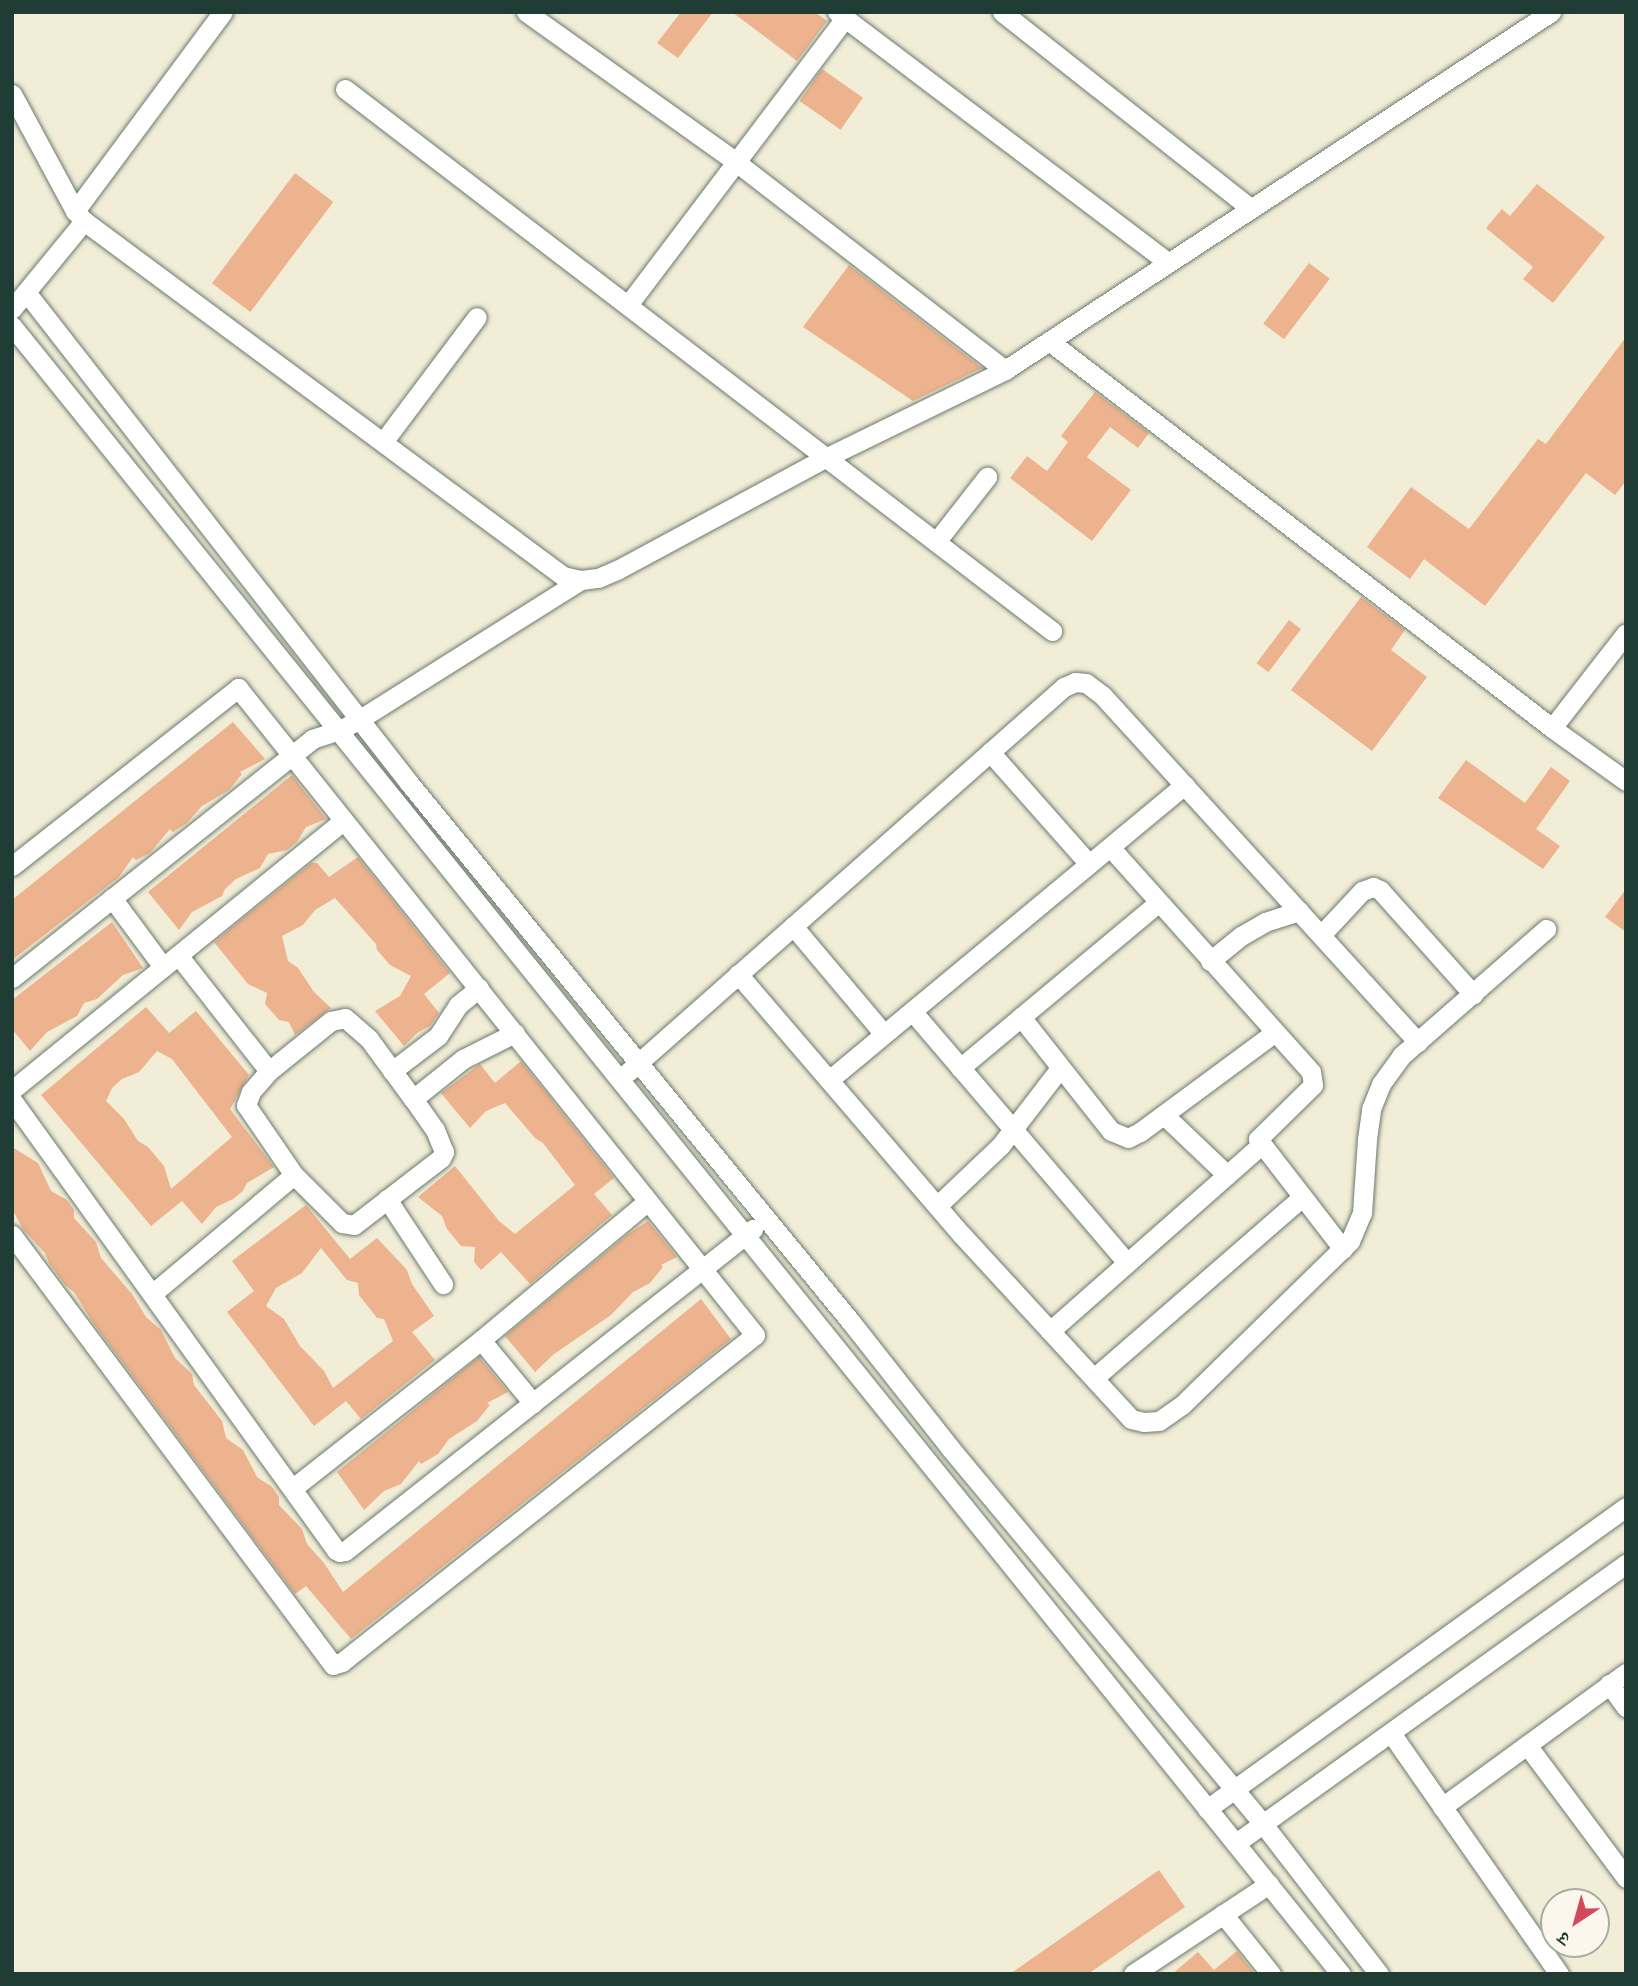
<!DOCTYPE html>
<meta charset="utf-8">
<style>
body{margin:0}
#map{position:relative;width:1638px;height:1986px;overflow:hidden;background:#f2edd7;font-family:"EB Garamond","Noto Serif Devanagari",serif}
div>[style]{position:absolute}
.building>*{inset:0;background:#ecb38e;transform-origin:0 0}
.roads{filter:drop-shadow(0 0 2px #697b6d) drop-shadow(0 0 2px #697b6d)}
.minor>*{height:19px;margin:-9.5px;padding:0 9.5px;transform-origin:9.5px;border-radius:9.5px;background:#fff}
span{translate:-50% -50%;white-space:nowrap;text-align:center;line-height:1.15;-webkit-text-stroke:5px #fbf7ec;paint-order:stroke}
.frame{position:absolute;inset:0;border:14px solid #1f3d34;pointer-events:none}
.north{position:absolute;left:1540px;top:1888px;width:70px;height:70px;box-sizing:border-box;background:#fbf7ec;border:2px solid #a3ada2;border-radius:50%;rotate:216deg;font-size:19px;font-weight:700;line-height:28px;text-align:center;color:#1f3d34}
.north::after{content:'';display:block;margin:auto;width:24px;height:32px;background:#d1495b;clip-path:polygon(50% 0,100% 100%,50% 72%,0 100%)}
</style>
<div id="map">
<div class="building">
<i style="clip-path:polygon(681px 12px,713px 12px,678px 58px,657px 43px)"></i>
<i style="clip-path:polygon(732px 12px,815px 12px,827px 21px,797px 61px)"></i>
<i style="left:822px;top:69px;width:50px;height:39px;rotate:35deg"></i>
<i style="left:295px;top:173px;width:48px;height:138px;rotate:37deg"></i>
<i style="clip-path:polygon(1537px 184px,1605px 237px,1553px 303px,1523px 279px,1533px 267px,1486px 228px,1502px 209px,1510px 216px)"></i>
<i style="left:1309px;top:263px;width:26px;height:76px;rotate:37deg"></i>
<i style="clip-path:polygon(849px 265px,982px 368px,913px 401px,803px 327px)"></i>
<i style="clip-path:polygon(1626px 337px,1626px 481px,1615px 495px,1586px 473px,1485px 606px,1424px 559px,1410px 579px,1367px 547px,1411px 487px,1469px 529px,1538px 439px,1546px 444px)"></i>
<i style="clip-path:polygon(1095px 392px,1149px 433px,1138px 448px,1110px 427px,1087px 457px,1131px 490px,1092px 541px,1010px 478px,1027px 456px,1047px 471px,1068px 442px,1061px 436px)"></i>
<i style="clip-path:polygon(1361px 597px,1405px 630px,1391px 650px,1427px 677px,1372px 751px,1291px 690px)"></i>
<i style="left:1289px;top:620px;width:15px;height:54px;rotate:37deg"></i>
<i style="clip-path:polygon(233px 722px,265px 759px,240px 772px,242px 774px,229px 790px,202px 806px,187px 823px,173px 832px,170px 829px,150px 853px,136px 860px,133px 857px,119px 877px,12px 960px,12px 900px)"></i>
<i style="clip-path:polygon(1466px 760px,1525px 803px,1551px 767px,1570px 781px,1536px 829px,1560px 846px,1543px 869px,1438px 798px)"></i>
<i style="clip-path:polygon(292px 775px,326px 819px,306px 827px,297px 842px,287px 850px,268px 854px,260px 868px,236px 879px,225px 889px,222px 896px,192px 912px,179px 930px,148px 892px)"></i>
<i style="clip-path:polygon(358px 857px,450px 973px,424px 994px,439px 1013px,430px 1026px,417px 1033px,404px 1046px,375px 1011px,400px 996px,411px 976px,390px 965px,377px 950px,376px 944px,335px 898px,315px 910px,303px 925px,282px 936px,288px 961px,298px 968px,314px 992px,331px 1008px,295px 1035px,289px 1022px,279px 1020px,265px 1004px,267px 993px,248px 984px,214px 942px,311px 863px,317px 863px,329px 877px)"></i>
<i style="clip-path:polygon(1626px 889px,1626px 932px,1605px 917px)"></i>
<i style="clip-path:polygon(112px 922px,143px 968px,123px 975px,97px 999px,84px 1003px,77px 1016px,47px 1032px,30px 1051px,12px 1029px,12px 1000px)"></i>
<i style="clip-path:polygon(evenodd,146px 1007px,169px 1033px,196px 1011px,249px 1075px,230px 1109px,274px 1167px,247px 1183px,243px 1191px,233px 1199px,216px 1207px,202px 1224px,182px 1201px,151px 1226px,41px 1095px,146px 1007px,157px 1051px,172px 1059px,232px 1137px,171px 1189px,164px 1166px,148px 1147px,138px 1141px,124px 1119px,106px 1101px,112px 1088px,122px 1079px,139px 1072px,157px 1051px)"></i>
<i style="clip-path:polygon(521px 1061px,614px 1178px,594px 1194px,612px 1215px,530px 1284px,501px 1252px,481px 1270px,474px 1262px,475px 1247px,461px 1246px,447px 1229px,442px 1216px,418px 1197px,455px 1166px,499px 1221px,515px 1234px,575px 1185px,543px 1143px,535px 1138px,505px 1103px,486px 1111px,470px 1128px,441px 1093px,480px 1064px,495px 1083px)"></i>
<i style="clip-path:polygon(12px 1147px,38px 1163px,51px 1191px,67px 1200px,74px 1210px,74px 1218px,96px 1242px,101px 1258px,132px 1294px,146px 1317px,161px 1330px,175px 1358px,192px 1374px,194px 1385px,222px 1421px,226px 1438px,243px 1450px,257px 1477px,272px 1487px,279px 1497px,279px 1505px,302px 1529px,307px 1544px,324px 1563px,343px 1592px,701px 1299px,731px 1339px,351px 1639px,306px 1586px,295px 1594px,93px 1323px,74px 1292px,65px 1285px,49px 1263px,45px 1253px,23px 1229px,12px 1209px)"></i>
<i style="clip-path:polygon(evenodd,306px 1205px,350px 1259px,377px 1238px,407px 1270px,412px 1284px,434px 1316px,412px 1332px,435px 1360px,361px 1419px,346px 1401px,314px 1426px,227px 1312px,254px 1291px,232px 1261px,306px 1205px,321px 1248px,347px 1280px,358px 1283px,359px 1295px,377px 1318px,384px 1319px,393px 1341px,333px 1388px,324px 1371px,300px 1346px,284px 1319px,266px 1306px,276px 1288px,302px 1273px,321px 1248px)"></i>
<i style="clip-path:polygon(648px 1221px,677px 1257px,661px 1265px,663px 1267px,650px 1283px,633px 1292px,611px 1315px,554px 1354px,535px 1372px,505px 1336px,628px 1234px)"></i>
<i style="clip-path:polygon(479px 1357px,508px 1392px,487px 1403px,490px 1405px,477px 1421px,449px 1439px,438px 1454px,421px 1464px,419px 1461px,401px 1484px,384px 1491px,364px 1510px,337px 1472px)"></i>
<i style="clip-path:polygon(1159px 1870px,1185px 1907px,1144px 1935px,1088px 1974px,1010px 1974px)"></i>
<i style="clip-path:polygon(1237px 1951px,1255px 1974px,1172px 1974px,1198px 1952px,1214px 1970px)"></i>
</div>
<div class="roads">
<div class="minor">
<i style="left:526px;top:12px;width:258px;rotate:35.5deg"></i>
<i style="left:736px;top:162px;width:340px;rotate:37.7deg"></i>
<i style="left:837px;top:12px;width:414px;rotate:37.1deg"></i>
<i style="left:1002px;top:12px;width:316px;rotate:38.3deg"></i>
<i style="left:345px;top:89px;width:891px;rotate:37.47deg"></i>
<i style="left:12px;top:94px;width:133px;rotate:61.7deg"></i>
<i style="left:75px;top:211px;width:13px;rotate:48deg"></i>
<i style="left:84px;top:221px;width:596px;rotate:36.54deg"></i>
<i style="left:563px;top:576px;width:18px;rotate:13deg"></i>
<i style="left:581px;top:580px;width:17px;rotate:-7deg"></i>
<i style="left:598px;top:578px;width:21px;rotate:-23deg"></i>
<i style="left:617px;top:570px;width:238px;rotate:-28.3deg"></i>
<i style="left:827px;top:457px;width:198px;rotate:-26deg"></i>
<i style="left:1005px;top:370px;width:653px;rotate:-33.25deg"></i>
<i style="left:75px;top:211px;width:248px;rotate:-53.4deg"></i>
<i style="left:26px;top:292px;width:623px;rotate:52.04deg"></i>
<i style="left:409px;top:783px;width:697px;rotate:50.65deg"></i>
<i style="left:851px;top:1322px;width:160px;rotate:51.8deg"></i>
<i style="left:950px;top:1448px;width:489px;rotate:50.2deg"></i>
<i style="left:1263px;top:1824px;width:190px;rotate:52.3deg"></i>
<i style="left:628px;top:305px;width:360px;rotate:-52.9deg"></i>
<i style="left:12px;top:309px;width:114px;rotate:-50.7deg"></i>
<i style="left:12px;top:326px;width:2117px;rotate:51.12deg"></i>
<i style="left:1049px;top:341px;width:635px;rotate:37.57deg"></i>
<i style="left:1552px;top:728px;width:91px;rotate:35.6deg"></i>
<i style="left:383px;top:442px;width:156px;rotate:-53.1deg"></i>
<i style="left:936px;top:542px;width:83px;rotate:-51.9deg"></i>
<i style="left:1552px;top:728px;width:120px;rotate:-52.1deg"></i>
<i style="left:990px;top:752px;width:149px;rotate:48.5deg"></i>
<i style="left:1110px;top:847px;width:302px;rotate:48.2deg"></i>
<i style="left:1311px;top:1072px;width:13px;rotate:81deg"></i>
<i style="left:1313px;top:1085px;width:77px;rotate:135.5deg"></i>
<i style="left:1258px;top:1139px;width:139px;rotate:52.3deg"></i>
<i style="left:12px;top:866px;width:288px;rotate:-38.2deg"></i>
<i style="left:238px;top:688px;width:828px;rotate:51.37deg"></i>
<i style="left:755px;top:1335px;width:527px;rotate:141.63deg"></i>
<i style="left:342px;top:1662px;width:9px;rotate:162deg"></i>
<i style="left:333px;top:1665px;width:537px;rotate:-126.74deg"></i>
<i style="left:112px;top:898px;width:86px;rotate:53.5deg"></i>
<i style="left:793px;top:926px;width:141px;rotate:49.9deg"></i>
<i style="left:1321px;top:935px;width:60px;rotate:-47deg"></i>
<i style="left:1362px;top:891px;width:12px;rotate:-20deg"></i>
<i style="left:1373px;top:887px;width:8px;rotate:23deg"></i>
<i style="left:1380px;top:890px;width:140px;rotate:48.2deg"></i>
<i style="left:178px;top:955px;width:147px;rotate:51.9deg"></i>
<i style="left:269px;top:1071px;width:80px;rotate:-38.9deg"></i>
<i style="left:331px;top:1021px;width:14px;rotate:-12deg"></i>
<i style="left:345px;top:1018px;width:32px;rotate:41deg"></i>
<i style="left:369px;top:1039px;width:74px;rotate:53.7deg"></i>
<i style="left:1210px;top:961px;width:40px;rotate:-39deg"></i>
<i style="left:1241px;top:936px;width:28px;rotate:-30deg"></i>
<i style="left:1265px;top:922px;width:36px;rotate:-18deg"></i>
<i style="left:738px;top:974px;width:343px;rotate:49.4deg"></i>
<i style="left:961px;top:1234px;width:251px;rotate:47.4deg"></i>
<i style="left:1131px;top:1419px;width:13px;rotate:13deg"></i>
<i style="left:1144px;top:1422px;width:15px;rotate:-4deg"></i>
<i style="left:1159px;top:1421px;width:28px;rotate:-35deg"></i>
<i style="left:1182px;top:1405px;width:235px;rotate:-44.3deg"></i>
<i style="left:1350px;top:1241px;width:30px;rotate:-67deg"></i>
<i style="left:1362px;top:1213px;width:74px;rotate:-86.1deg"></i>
<i style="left:1367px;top:1139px;width:30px;rotate:-82deg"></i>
<i style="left:1371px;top:1109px;width:27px;rotate:-68deg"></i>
<i style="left:1381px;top:1084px;width:34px;rotate:-54deg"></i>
<i style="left:1401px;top:1056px;width:193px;rotate:-41.2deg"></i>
<i style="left:12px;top:978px;width:384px;rotate:-38.5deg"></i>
<i style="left:312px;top:739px;width:29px;rotate:-18deg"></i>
<i style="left:340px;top:730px;width:23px;rotate:-29deg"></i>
<i style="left:360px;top:719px;width:261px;rotate:-32.2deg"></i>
<i style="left:912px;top:1011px;width:331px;rotate:49.5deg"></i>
<i style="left:1021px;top:1017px;width:178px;rotate:-39.8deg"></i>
<i style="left:960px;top:1068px;width:80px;rotate:-39.9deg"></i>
<i style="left:1021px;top:1017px;width:145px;rotate:51.7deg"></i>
<i style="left:1111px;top:1131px;width:18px;rotate:22deg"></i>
<i style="left:1128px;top:1138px;width:13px;rotate:-27deg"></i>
<i style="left:1140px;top:1132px;width:168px;rotate:-36.5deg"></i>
<i style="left:269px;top:1071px;width:28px;rotate:131deg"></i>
<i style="left:251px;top:1092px;width:14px;rotate:111deg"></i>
<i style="left:246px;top:1105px;width:85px;rotate:55.6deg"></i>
<i style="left:392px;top:1071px;width:58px;rotate:-37.3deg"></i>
<i style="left:438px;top:1036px;width:37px;rotate:-57deg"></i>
<i style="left:458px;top:1005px;width:27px;rotate:-39deg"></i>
<i style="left:628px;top:1072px;width:582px;rotate:-41.45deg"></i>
<i style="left:1064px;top:687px;width:12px;rotate:-24deg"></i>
<i style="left:1075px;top:682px;width:11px;rotate:5deg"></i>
<i style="left:1086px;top:683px;width:21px;rotate:37deg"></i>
<i style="left:1103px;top:696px;width:468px;rotate:47.7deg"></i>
<i style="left:829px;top:1080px;width:462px;rotate:-39.7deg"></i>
<i style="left:12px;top:1090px;width:427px;rotate:-39.1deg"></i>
<i style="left:12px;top:1100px;width:555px;rotate:54.25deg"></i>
<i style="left:336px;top:1550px;width:4px;rotate:27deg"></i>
<i style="left:340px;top:1552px;width:5px;rotate:-11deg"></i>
<i style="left:345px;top:1551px;width:520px;rotate:-38.28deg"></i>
<i style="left:1164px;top:1115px;width:87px;rotate:43.6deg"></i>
<i style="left:387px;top:1199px;width:102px;rotate:56.6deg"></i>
<i style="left:937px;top:1206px;width:88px;rotate:-43.6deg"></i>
<i style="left:1001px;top:1145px;width:97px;rotate:-52.5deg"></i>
<i style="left:152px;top:1294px;width:185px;rotate:-40deg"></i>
<i style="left:294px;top:1175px;width:68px;rotate:45deg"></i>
<i style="left:342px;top:1223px;width:12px;rotate:9deg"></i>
<i style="left:354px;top:1225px;width:110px;rotate:-37.6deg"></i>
<i style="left:441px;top:1158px;width:7px;rotate:-63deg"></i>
<i style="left:444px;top:1152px;width:24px;rotate:-112deg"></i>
<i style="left:435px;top:1130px;width:38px;rotate:-125deg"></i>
<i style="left:413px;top:1099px;width:64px;rotate:-38.7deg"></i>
<i style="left:463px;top:1059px;width:58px;rotate:-26.6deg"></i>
<i style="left:1050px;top:1331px;width:281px;rotate:-41.4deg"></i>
<i style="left:481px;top:1340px;width:82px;rotate:50.5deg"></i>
<i style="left:1094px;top:1378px;width:276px;rotate:-41deg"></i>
<i style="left:293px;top:1488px;width:239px;rotate:-38.2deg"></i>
<i style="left:481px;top:1340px;width:217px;rotate:-39.8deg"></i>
<i style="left:1609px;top:1684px;width:29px;rotate:54deg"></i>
<i style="left:1391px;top:1733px;width:294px;rotate:55.1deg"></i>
<i style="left:1527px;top:1745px;width:166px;rotate:53.3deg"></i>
<i style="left:1442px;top:1807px;width:228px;rotate:-36.1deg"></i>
<i style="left:1207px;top:1809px;width:516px;rotate:-35.78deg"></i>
<i style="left:1236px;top:1843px;width:480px;rotate:-35.6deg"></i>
<i style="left:1223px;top:1914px;width:77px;rotate:51.3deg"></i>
<i style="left:1133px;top:1974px;width:163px;rotate:-33.5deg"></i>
</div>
</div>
<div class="frame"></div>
<div class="north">उ</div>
</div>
